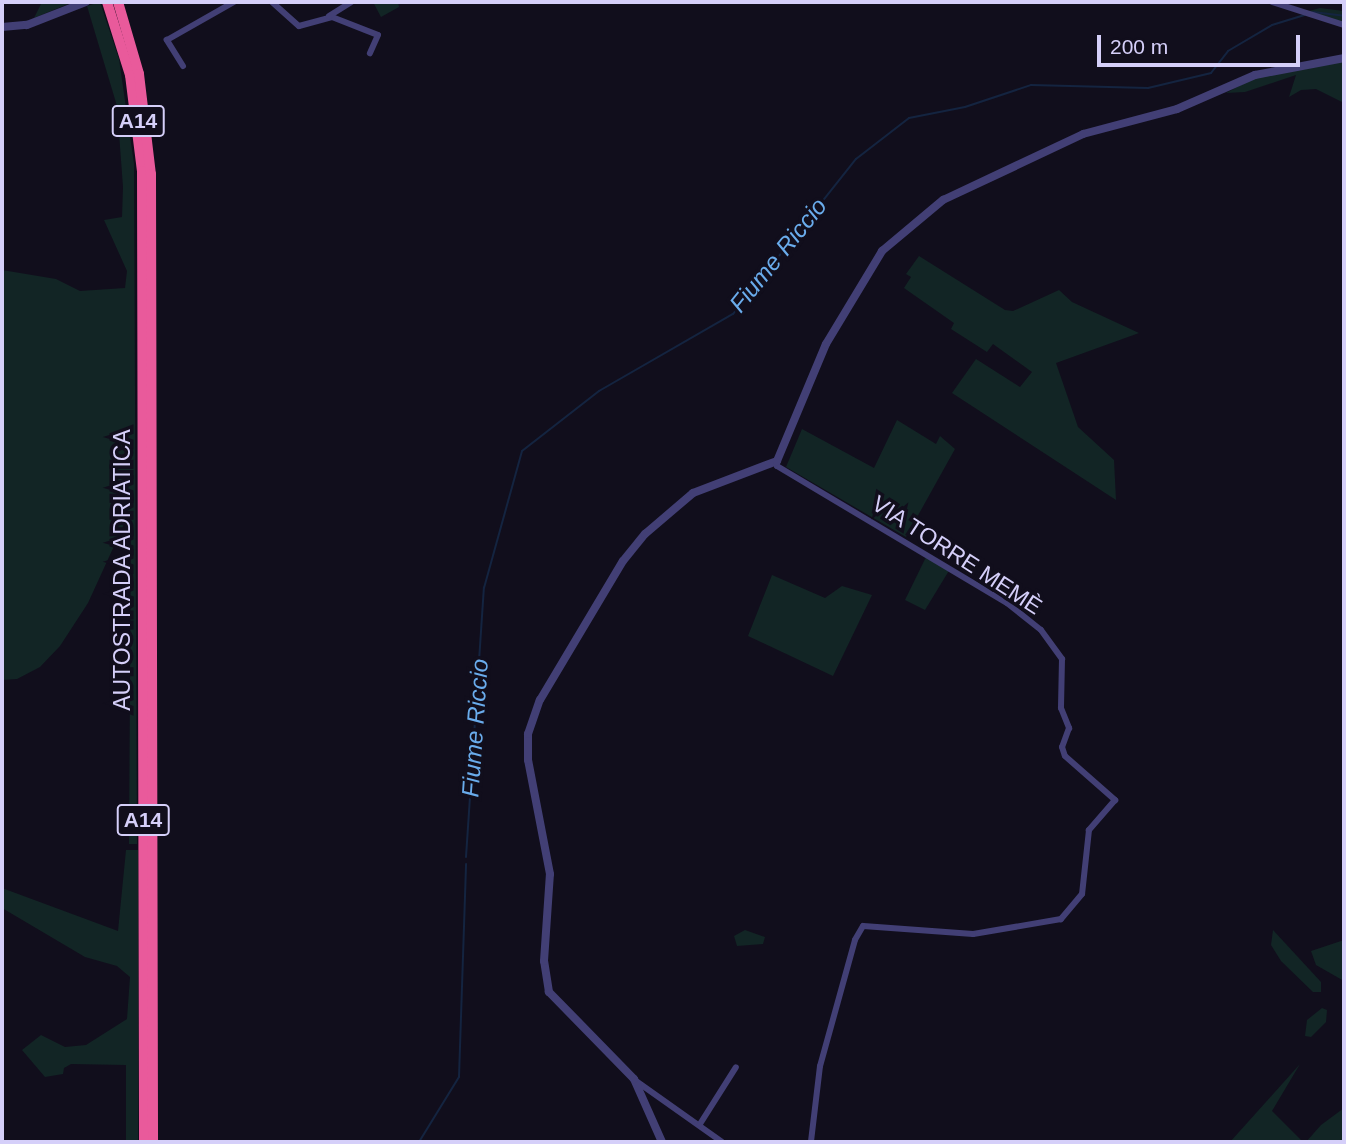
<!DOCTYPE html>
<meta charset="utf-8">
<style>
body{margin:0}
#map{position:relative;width:1346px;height:1144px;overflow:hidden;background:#110e1c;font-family:Arial,sans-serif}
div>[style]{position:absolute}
.green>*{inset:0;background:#122525}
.stream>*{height:2px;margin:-1px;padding:0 1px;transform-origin:1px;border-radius:1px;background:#142440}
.minor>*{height:6px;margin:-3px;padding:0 3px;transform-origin:3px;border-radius:3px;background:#423f75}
.tertiary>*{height:8px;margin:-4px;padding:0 4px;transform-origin:4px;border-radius:4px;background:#423f75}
.motorway>*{height:10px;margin:-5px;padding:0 5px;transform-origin:5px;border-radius:5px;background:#e95a9b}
span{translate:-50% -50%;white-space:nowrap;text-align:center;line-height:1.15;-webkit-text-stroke:7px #110e1c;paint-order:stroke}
.shield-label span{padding:2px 5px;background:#110e1c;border:2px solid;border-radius:5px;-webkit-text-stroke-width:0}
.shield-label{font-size:21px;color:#d5cff9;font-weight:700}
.street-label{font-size:23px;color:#d5cff9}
.water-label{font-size:24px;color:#6aacec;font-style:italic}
.frame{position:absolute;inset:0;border:4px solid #d5cff9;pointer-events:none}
.scale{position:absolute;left:1097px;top:35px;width:203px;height:32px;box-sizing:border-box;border:4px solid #d5cff9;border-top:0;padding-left:9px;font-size:21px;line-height:24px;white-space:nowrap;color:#d5cff9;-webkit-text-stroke:5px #110e1c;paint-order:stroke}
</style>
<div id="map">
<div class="green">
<i style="clip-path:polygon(42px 2px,73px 2px,34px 18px)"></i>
<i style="clip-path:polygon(100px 2px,119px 59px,134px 164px,137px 844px,129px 844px,131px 523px,125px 522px,88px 603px,60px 646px,40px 667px,17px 679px,2px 680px,2px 270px,56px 279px,80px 291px,125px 288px,127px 271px,104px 220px,122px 217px,123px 187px,117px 106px,87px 6px)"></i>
<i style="clip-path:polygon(373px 2px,398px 2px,399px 7px,381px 17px)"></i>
<i style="clip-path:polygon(1320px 8px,1344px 11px,1344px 23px,1305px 12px)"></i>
<i style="clip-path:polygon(1344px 60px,1344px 103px,1316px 89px,1301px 90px,1289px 97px,1296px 75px,1245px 92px,1226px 93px,1254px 78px)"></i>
<i style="clip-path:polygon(919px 256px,1005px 310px,1013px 311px,1059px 290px,1072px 302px,1139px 333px,1056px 363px,1078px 427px,1114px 460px,1116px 500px,952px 393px,976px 359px,1020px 387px,1032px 372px,993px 344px,987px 352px,951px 329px,954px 323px,904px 288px,911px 277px,906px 274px)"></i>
<i style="clip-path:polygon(897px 420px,936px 444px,940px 436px,955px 449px,906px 537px,786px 467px,802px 429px,874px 468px)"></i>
<i style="clip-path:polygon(927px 555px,950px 569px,925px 610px,905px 600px)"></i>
<i style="clip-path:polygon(772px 575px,825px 598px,842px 586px,872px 595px,833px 676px,748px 636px)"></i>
<i style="clip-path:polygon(126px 850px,138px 850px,138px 1142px,126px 1142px,126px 1065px,71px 1064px,64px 1068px,63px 1074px,45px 1077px,22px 1050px,41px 1035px,65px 1047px,86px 1045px,127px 1019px,130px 977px,117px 966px,85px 957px,2px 908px,2px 888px,118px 931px)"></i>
<i style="clip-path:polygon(745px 930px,765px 937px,763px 944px,737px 946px,734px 936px)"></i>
<i style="clip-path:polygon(1273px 930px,1321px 982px,1321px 992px,1313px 992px,1281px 961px,1271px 945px)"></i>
<i style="clip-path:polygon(1344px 940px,1344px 981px,1316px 965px,1311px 951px)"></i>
<i style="clip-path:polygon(1322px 1008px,1327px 1010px,1326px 1022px,1311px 1037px,1305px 1036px,1307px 1020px)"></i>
<i style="clip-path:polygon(1300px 1064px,1272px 1111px,1303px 1142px,1230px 1142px)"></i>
<i style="clip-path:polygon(1344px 1108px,1344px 1142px,1306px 1142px,1321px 1125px)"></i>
</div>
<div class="stream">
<i style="left:1313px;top:12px;width:31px;rotate:7deg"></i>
<i style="left:466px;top:857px;width:270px;rotate:-86.2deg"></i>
<i style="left:484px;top:588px;width:142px;rotate:-74.5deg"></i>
<i style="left:522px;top:451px;width:98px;rotate:-37.9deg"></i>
<i style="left:599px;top:391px;width:155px;rotate:-29.9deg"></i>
<i style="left:733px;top:314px;width:198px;rotate:-51.6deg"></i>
<i style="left:856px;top:159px;width:67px;rotate:-37.7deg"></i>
<i style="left:909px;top:118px;width:57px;rotate:-11.1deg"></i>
<i style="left:965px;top:107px;width:70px;rotate:-18.4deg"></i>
<i style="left:1031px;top:85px;width:117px;rotate:1.5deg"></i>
<i style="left:1148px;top:88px;width:65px;rotate:-13.4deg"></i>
<i style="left:1211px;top:73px;width:28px;rotate:-52deg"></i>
<i style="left:1228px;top:51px;width:51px;rotate:-30.6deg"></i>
<i style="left:1272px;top:25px;width:34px;rotate:-17deg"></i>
<i style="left:419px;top:1142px;width:76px;rotate:-58.4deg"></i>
<i style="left:459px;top:1077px;width:213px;rotate:-88.1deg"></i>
</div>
<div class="minor">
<i style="left:272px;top:2px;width:36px;rotate:42deg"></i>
<i style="left:299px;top:26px;width:34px;rotate:-15deg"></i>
<i style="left:332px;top:17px;width:49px;rotate:21.4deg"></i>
<i style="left:378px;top:35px;width:20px;rotate:114deg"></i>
<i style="left:1272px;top:2px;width:76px;rotate:17.7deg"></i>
<i style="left:329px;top:16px;width:26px;rotate:-32deg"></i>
<i style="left:183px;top:66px;width:31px;rotate:-122deg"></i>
<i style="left:167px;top:40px;width:77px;rotate:-29.6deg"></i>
<i style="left:777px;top:461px;width:5px;rotate:90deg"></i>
<i style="left:777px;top:466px;width:268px;rotate:30.8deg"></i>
<i style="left:1007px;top:603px;width:43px;rotate:38.5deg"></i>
<i style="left:1041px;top:630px;width:36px;rotate:54deg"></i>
<i style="left:1062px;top:659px;width:49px;rotate:91.2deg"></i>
<i style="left:1061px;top:708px;width:22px;rotate:68deg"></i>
<i style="left:1069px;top:728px;width:20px;rotate:110deg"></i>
<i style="left:1062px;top:747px;width:9px;rotate:72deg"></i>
<i style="left:1065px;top:756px;width:67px;rotate:41.3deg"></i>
<i style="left:1115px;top:800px;width:40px;rotate:131deg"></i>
<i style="left:1089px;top:830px;width:64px;rotate:96.2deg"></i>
<i style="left:1082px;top:894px;width:33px;rotate:130deg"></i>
<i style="left:1061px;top:919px;width:89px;rotate:170.3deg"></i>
<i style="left:973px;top:934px;width:110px;rotate:-175.8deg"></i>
<i style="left:863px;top:926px;width:16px;rotate:120deg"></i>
<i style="left:855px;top:940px;width:131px;rotate:105.5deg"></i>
<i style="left:820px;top:1066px;width:77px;rotate:96.8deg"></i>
<i style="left:636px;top:1081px;width:105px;rotate:35.3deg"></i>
<i style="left:700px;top:1124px;width:67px;rotate:-57.7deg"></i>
</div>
<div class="tertiary">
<i style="left:2px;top:27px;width:25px;rotate:-5deg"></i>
<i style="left:27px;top:25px;width:63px;rotate:-21.3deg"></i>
<i style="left:662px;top:1142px;width:69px;rotate:-114deg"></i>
<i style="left:634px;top:1079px;width:122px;rotate:-134.3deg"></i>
<i style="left:549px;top:992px;width:31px;rotate:-99deg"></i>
<i style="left:544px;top:961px;width:87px;rotate:-86.1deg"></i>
<i style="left:550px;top:874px;width:116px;rotate:-100.9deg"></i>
<i style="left:528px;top:760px;width:26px;rotate:-90deg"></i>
<i style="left:528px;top:734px;width:36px;rotate:-71deg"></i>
<i style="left:540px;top:700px;width:162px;rotate:-59.2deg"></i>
<i style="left:623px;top:561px;width:35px;rotate:-51deg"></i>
<i style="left:645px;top:534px;width:63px;rotate:-40.5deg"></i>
<i style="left:693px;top:493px;width:90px;rotate:-20.9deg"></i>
<i style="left:777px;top:461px;width:127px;rotate:-67.3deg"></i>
<i style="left:826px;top:344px;width:109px;rotate:-58.9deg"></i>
<i style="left:882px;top:251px;width:80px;rotate:-39.9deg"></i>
<i style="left:943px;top:200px;width:155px;rotate:-25.2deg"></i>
<i style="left:1083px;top:134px;width:97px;rotate:-14.9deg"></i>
<i style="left:1177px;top:109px;width:85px;rotate:-23.6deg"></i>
<i style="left:1255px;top:75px;width:91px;rotate:-10.8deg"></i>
</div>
<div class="motorway">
<i style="left:107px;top:2px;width:77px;rotate:72.5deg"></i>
<i style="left:130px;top:75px;width:97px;rotate:82.9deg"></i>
<i style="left:142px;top:171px;width:971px;rotate:89.88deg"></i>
<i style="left:118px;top:2px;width:75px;rotate:73.7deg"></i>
<i style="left:139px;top:74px;width:101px;rotate:83.2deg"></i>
<i style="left:151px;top:174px;width:968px;rotate:89.88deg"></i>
</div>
<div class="shield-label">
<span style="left:138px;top:121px">A14</span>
<span style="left:143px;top:820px">A14</span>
</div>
<div class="street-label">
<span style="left:957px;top:555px;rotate:33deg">VIA TORRE MEMÈ</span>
<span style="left:122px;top:570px;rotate:-90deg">AUTOSTRADA ADRIATICA</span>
</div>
<div class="water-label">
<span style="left:778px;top:255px;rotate:-51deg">Fiume Riccio</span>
<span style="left:475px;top:728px;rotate:-86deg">Fiume Riccio</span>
</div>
<div class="frame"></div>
<div class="scale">200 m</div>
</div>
